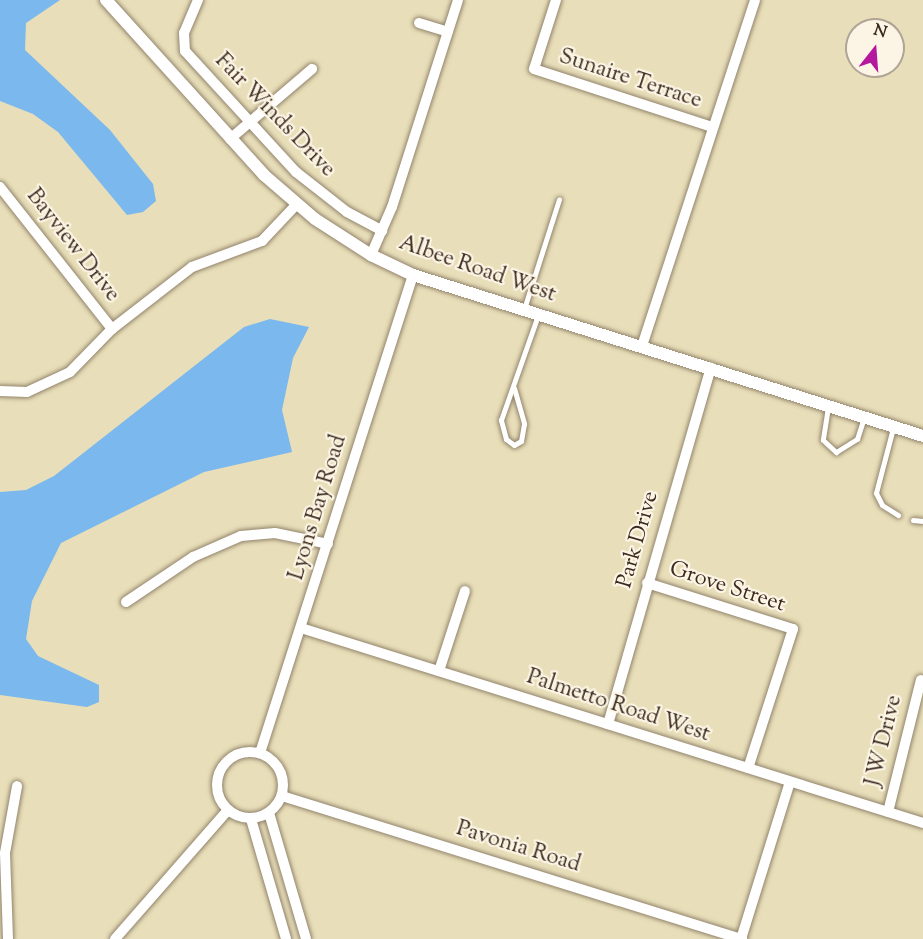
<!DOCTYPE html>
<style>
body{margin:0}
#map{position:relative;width:923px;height:939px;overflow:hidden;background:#e8deb9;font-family:"Sorts Mill Goudy",serif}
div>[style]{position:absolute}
.water>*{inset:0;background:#7ab8ed}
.roads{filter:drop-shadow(0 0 2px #92846c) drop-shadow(0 0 2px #92846c)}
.service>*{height:5px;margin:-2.5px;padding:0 2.5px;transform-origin:2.5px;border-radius:2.5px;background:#fff}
.minor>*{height:10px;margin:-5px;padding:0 5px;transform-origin:5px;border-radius:5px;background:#fff}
.minor>.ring{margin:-5px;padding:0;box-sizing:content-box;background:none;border:10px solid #fff;border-radius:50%}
.tertiary>*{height:12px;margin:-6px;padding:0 6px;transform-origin:6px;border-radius:6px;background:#fff}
span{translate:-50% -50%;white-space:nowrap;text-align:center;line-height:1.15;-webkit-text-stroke:4.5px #fcf5e5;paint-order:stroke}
.street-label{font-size:22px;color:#3b2a1e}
.north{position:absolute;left:845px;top:18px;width:60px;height:60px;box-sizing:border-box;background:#fcf5e5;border:2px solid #afa495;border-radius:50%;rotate:17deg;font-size:16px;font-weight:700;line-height:24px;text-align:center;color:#3b2a1e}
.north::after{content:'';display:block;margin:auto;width:21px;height:27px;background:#b5179e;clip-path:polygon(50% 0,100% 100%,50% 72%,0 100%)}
</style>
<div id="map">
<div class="water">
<i style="clip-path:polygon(0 0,60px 0,26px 23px,25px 50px,110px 130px,153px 184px,156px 201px,143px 212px,127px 215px,58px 132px,33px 114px,0 101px)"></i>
<i style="clip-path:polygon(270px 319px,309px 327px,293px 358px,282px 410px,292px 452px,204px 472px,61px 543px,32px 601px,26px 639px,38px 656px,99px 685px,99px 702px,87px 707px,0 695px,0 492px,26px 490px,54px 476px,244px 327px)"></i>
</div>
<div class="roads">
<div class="service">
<i style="left:524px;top:309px;width:115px;rotate:-72.3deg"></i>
<i style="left:514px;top:388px;width:37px;rotate:74deg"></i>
<i style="left:524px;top:424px;width:17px;rotate:100deg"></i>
<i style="left:521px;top:441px;width:8px;rotate:150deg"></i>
<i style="left:514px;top:445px;width:10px;rotate:-143deg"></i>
<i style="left:506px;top:439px;width:20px;rotate:-105deg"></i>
<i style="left:501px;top:420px;width:111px;rotate:-70.6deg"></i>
<i style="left:828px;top:407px;width:33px;rotate:99deg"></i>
<i style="left:823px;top:440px;width:18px;rotate:43deg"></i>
<i style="left:836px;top:452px;width:25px;rotate:-32deg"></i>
<i style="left:857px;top:439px;width:23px;rotate:-72deg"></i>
<i style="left:893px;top:428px;width:67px;rotate:104.7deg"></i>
<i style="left:876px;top:493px;width:13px;rotate:63deg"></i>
<i style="left:882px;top:505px;width:19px;rotate:32deg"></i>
<i style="left:913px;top:520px;width:10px;rotate:6deg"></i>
</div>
<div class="minor">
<i style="left:198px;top:0;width:36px;rotate:113deg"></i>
<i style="left:184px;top:33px;width:18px;rotate:87deg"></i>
<i style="left:185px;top:51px;width:164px;rotate:47.5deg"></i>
<i style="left:296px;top:172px;width:65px;rotate:38.1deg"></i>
<i style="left:347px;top:212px;width:40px;rotate:28deg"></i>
<i style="left:556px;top:0;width:72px;rotate:107.7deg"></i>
<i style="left:534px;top:69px;width:188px;rotate:18deg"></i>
<i style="left:419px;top:23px;width:30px;rotate:17deg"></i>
<i style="left:230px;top:139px;width:108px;rotate:-40.5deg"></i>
<i style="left:0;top:187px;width:181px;rotate:51.7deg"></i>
<i style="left:371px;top:255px;width:52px;rotate:-66.4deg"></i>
<i style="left:392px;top:207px;width:217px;rotate:-72.3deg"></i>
<i style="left:642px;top:346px;width:364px;rotate:-71.9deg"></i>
<i style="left:0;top:391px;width:27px;rotate:2deg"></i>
<i style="left:27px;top:392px;width:47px;rotate:-24.9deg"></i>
<i style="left:70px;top:372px;width:60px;rotate:-45.7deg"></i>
<i style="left:112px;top:329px;width:101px;rotate:-37.8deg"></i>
<i style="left:192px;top:267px;width:75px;rotate:-20.4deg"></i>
<i style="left:262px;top:241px;width:50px;rotate:-46.6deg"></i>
<i style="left:647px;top:583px;width:153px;rotate:17.5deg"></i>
<i style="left:793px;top:629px;width:146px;rotate:107.9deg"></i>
<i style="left:126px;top:602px;width:81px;rotate:-33.9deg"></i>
<i style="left:193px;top:557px;width:52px;rotate:-23.6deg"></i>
<i style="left:241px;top:536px;width:34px;rotate:-5deg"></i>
<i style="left:275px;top:533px;width:54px;rotate:11.7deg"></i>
<i style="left:301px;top:628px;width:652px;rotate:17.41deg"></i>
<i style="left:439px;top:671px;width:84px;rotate:-72deg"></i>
<i style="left:608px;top:724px;width:371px;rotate:-73.9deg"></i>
<i class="ring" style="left:217px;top:752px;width:56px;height:56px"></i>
<i style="left:260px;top:753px;width:502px;rotate:-72.25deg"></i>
<i style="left:282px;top:796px;width:482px;rotate:17.3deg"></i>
<i style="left:888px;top:812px;width:136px;rotate:-76deg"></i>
<i style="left:269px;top:813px;width:131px;rotate:73.6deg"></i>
<i style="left:251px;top:819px;width:125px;rotate:73.7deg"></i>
<i style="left:8px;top:939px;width:86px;rotate:-92deg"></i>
<i style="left:5px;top:853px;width:68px;rotate:-79.8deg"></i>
<i style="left:115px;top:939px;width:171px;rotate:-48.8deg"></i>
<i style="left:741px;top:939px;width:164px;rotate:-72.7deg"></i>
</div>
<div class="tertiary">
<i style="left:106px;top:0;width:236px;rotate:47.9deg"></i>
<i style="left:264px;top:175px;width:67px;rotate:40.8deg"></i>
<i style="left:315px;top:219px;width:67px;rotate:32.7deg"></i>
<i style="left:371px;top:255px;width:47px;rotate:25.5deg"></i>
<i style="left:413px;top:275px;width:535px;rotate:17.52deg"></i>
</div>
</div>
<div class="street-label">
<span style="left:630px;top:80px;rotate:18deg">Sunaire Terrace</span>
<span style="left:274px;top:116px;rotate:46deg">Fair Winds Drive</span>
<span style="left:72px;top:246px;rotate:52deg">Bayview Drive</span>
<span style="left:477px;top:270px;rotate:19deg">Albee Road West</span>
<span style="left:319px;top:508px;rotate:-73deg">Lyons Bay Road</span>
<span style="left:639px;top:540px;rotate:-74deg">Park Drive</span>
<span style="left:727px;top:588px;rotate:18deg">Grove Street</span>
<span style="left:618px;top:707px;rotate:18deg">Palmetto Road West</span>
<span style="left:885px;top:741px;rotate:-76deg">J W Drive</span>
<span style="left:518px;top:848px;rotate:17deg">Pavonia Road</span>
</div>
<div class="north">N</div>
</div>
